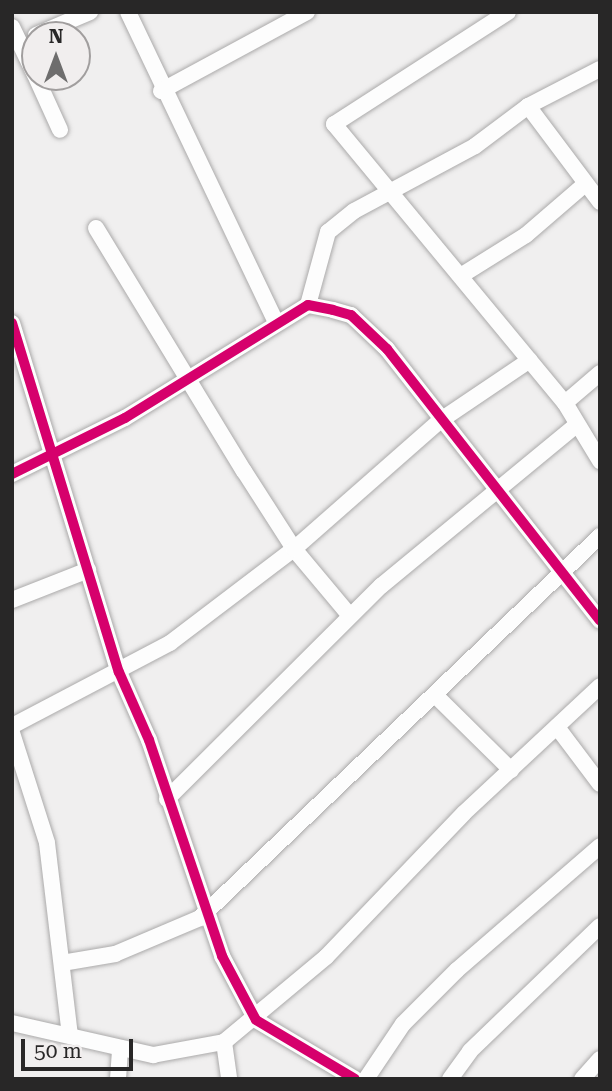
<!DOCTYPE html>
<style>
body{margin:0}
#map{position:relative;width:612px;height:1091px;overflow:hidden;background:#f0efef;font-family:"Roboto Serif",serif}
div>[style]{position:absolute}
.roads{filter:drop-shadow(0 0 2px #abaaaa) drop-shadow(0 0 2px #abaaaa)}
.minor>*{height:16px;margin:-8px;padding:0 8px;transform-origin:8px;border-radius:8px;background:#fdfdfd}
.cycleway>*{height:10px;margin:-5px;padding:0 5px;transform-origin:5px;border-radius:5px;background:#d6006c}
span{translate:-50% -50%;white-space:nowrap;text-align:center;line-height:1.15;-webkit-text-stroke:7px #f1eeee;paint-order:stroke}
.frame{position:absolute;inset:0;border:14px solid #282727;pointer-events:none}
.north{position:absolute;left:21px;top:21px;width:70px;height:70px;box-sizing:border-box;background:#f1eeee;border:2px solid #a19e9e;border-radius:50%;rotate:0deg;font-size:19px;font-weight:700;line-height:28px;text-align:center;color:#282727}
.north::after{content:'';display:block;margin:auto;width:24px;height:32px;background:#6e6d6d;clip-path:polygon(50% 0,100% 100%,50% 72%,0 100%)}
.scale{position:absolute;left:21px;top:1039px;width:112px;height:32px;box-sizing:border-box;border:4px solid #282727;border-top:0;padding-left:9px;font-size:21px;line-height:24px;white-space:nowrap;color:#282727;-webkit-text-stroke:5px #f1eeee;paint-order:stroke}
</style>
<div id="map">
<div class="roads">
<div class="minor">
<i style="left:128px;top:12px;width:344px;rotate:64.5deg"></i>
<i style="left:508px;top:12px;width:207px;rotate:147.2deg"></i>
<i style="left:334px;top:124px;width:362px;rotate:50.4deg"></i>
<i style="left:565px;top:403px;width:68px;rotate:58.9deg"></i>
<i style="left:12px;top:27px;width:53px;rotate:64.4deg"></i>
<i style="left:36px;top:35px;width:59px;rotate:-23.1deg"></i>
<i style="left:36px;top:77px;width:58px;rotate:65.6deg"></i>
<i style="left:161px;top:91px;width:166px;rotate:-28.4deg"></i>
<i style="left:528px;top:106px;width:120px;rotate:53.1deg"></i>
<i style="left:96px;top:228px;width:285px;rotate:58.7deg"></i>
<i style="left:244px;top:471px;width:93px;rotate:57.3deg"></i>
<i style="left:294px;top:549px;width:87px;rotate:50.1deg"></i>
<i style="left:462px;top:275px;width:75px;rotate:-32deg"></i>
<i style="left:526px;top:235px;width:77px;rotate:-40.8deg"></i>
<i style="left:308px;top:305px;width:76px;rotate:-74.7deg"></i>
<i style="left:328px;top:232px;width:33px;rotate:-39deg"></i>
<i style="left:354px;top:211px;width:137px;rotate:-28.2deg"></i>
<i style="left:475px;top:146px;width:66px;rotate:-37deg"></i>
<i style="left:528px;top:106px;width:81px;rotate:-27.2deg"></i>
<i style="left:12px;top:323px;width:365px;rotate:73deg"></i>
<i style="left:119px;top:672px;width:74px;rotate:66.2deg"></i>
<i style="left:149px;top:740px;width:228px;rotate:71.3deg"></i>
<i style="left:222px;top:956px;width:72px;rotate:62deg"></i>
<i style="left:256px;top:1020px;width:115px;rotate:30.8deg"></i>
<i style="left:565px;top:403px;width:46px;rotate:-40.6deg"></i>
<i style="left:12px;top:474px;width:126px;rotate:-26.4deg"></i>
<i style="left:125px;top:418px;width:215px;rotate:-31.7deg"></i>
<i style="left:308px;top:305px;width:25px;rotate:11deg"></i>
<i style="left:333px;top:310px;width:19px;rotate:16deg"></i>
<i style="left:351px;top:315px;width:50px;rotate:43.4deg"></i>
<i style="left:387px;top:349px;width:345px;rotate:51.9deg"></i>
<i style="left:12px;top:600px;width:82px;rotate:-21.5deg"></i>
<i style="left:435px;top:695px;width:107px;rotate:44.6deg"></i>
<i style="left:12px;top:726px;width:178px;rotate:-27.7deg"></i>
<i style="left:170px;top:643px;width:156px;rotate:-37.2deg"></i>
<i style="left:294px;top:549px;width:196px;rotate:-41.3deg"></i>
<i style="left:441px;top:420px;width:107px;rotate:-34deg"></i>
<i style="left:557px;top:727px;width:71px;rotate:53deg"></i>
<i style="left:12px;top:733px;width:115px;rotate:72.3deg"></i>
<i style="left:47px;top:843px;width:194px;rotate:83.2deg"></i>
<i style="left:167px;top:799px;width:302px;rotate:-44.9deg"></i>
<i style="left:381px;top:586px;width:251px;rotate:-39.5deg"></i>
<i style="left:62px;top:963px;width:54px;rotate:-9.6deg"></i>
<i style="left:115px;top:954px;width:92px;rotate:-23deg"></i>
<i style="left:200px;top:918px;width:553px;rotate:-43.68deg"></i>
<i style="left:12px;top:1023px;width:145px;rotate:12.8deg"></i>
<i style="left:153px;top:1055px;width:72px;rotate:-10.4deg"></i>
<i style="left:224px;top:1042px;width:133px;rotate:-39.8deg"></i>
<i style="left:326px;top:957px;width:199px;rotate:-46.2deg"></i>
<i style="left:464px;top:813px;width:186px;rotate:-43deg"></i>
<i style="left:224px;top:1042px;width:37px;rotate:82deg"></i>
<i style="left:118px;top:1079px;width:31px;rotate:-86deg"></i>
<i style="left:366px;top:1079px;width:66px;rotate:-56.1deg"></i>
<i style="left:403px;top:1024px;width:76px;rotate:-45deg"></i>
<i style="left:457px;top:970px;width:189px;rotate:-40.9deg"></i>
<i style="left:450px;top:1079px;width:34px;rotate:-54deg"></i>
<i style="left:470px;top:1051px;width:180px;rotate:-43.9deg"></i>
<i style="left:582px;top:1079px;width:27px;rotate:-48deg"></i>
</div>
</div>
<div class="cycleway">
<i style="left:12px;top:323px;width:365px;rotate:73deg"></i>
<i style="left:119px;top:672px;width:74px;rotate:66.2deg"></i>
<i style="left:149px;top:740px;width:228px;rotate:71.3deg"></i>
<i style="left:222px;top:956px;width:72px;rotate:62deg"></i>
<i style="left:256px;top:1020px;width:115px;rotate:30.8deg"></i>
<i style="left:12px;top:474px;width:126px;rotate:-26.4deg"></i>
<i style="left:125px;top:418px;width:215px;rotate:-31.7deg"></i>
<i style="left:308px;top:305px;width:25px;rotate:11deg"></i>
<i style="left:333px;top:310px;width:19px;rotate:16deg"></i>
<i style="left:351px;top:315px;width:50px;rotate:43.4deg"></i>
<i style="left:387px;top:349px;width:345px;rotate:51.9deg"></i>
</div>
<div class="frame"></div>
<div class="north">N</div>
<div class="scale">50 m</div>
</div>
